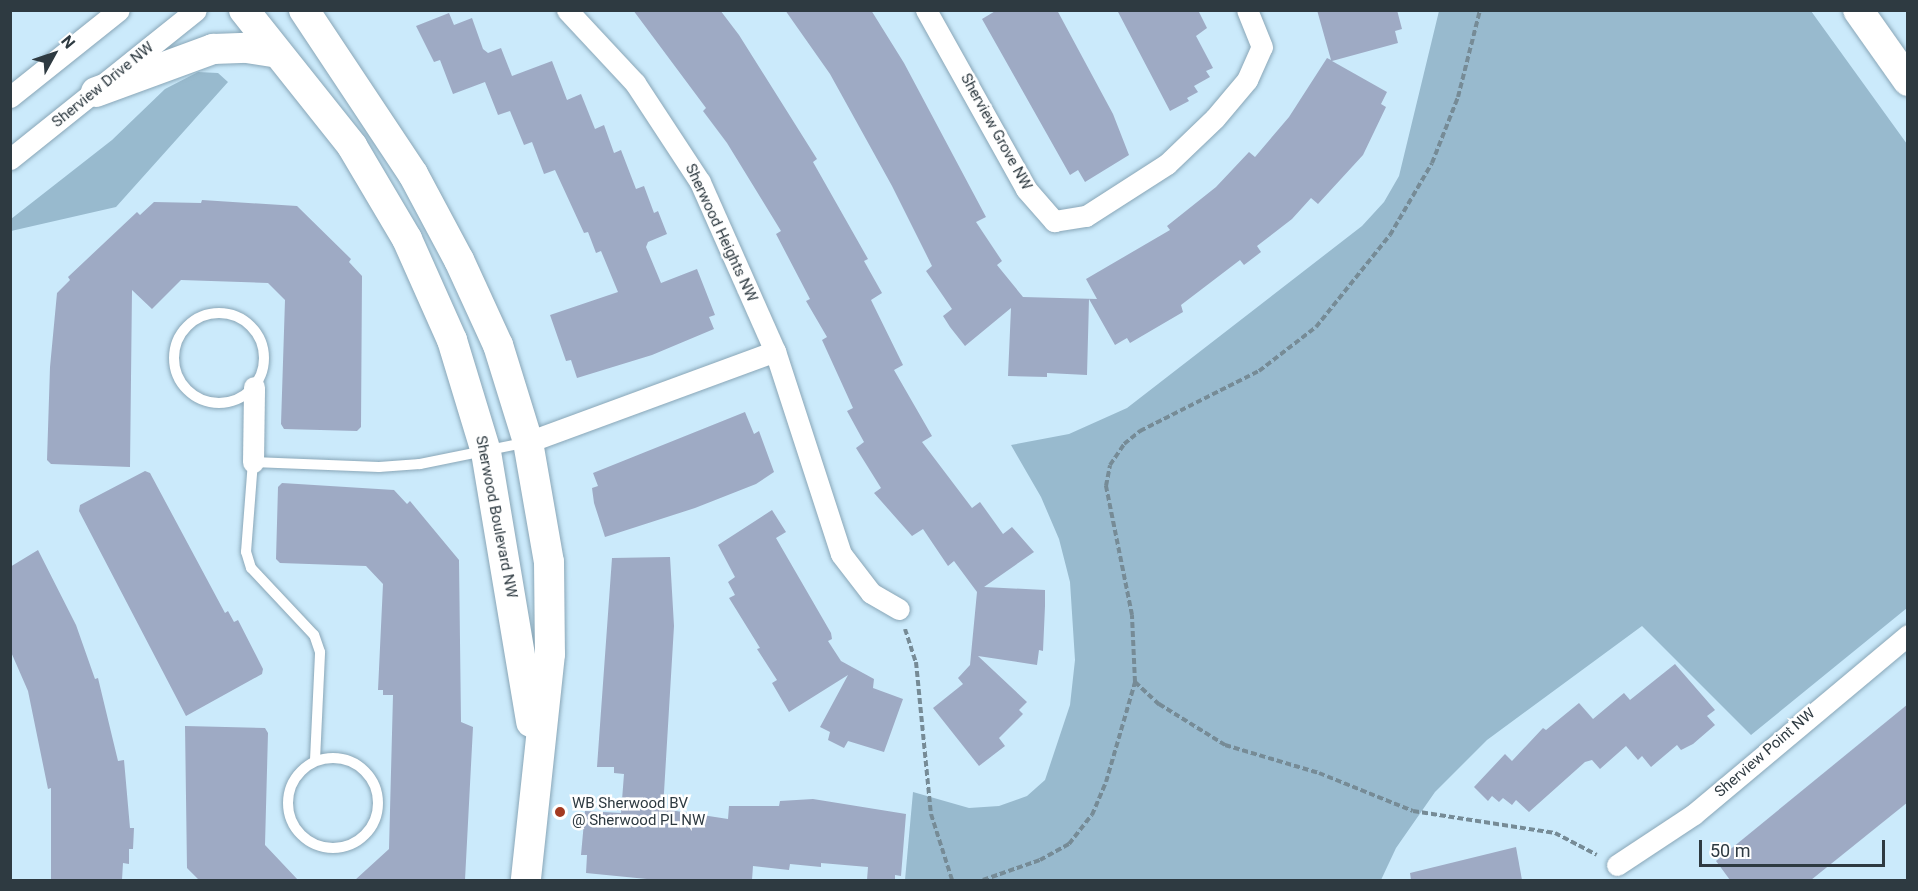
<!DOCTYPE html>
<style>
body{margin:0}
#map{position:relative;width:1918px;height:891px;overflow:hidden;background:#cbeafb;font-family:Roboto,sans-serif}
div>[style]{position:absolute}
.green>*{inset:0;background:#98bace}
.building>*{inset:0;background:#9eaac4}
.path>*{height:4px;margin-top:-2px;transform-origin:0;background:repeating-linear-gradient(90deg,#768b96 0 6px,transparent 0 9px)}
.roads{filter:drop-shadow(0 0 2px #89a6b7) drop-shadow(0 0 2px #89a6b7)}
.lane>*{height:10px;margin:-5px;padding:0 5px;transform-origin:5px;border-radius:5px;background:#fff}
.lane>.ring{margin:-5px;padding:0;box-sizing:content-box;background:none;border:10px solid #fff;border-radius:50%}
.street>*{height:21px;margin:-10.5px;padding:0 10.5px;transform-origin:10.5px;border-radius:10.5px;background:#fff}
.secondary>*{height:30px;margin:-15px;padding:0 15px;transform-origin:15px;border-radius:15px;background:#fff}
.dots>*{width:16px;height:16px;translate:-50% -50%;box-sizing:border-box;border:3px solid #fff;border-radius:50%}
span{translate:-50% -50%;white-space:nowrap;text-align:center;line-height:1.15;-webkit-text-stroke:5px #fff;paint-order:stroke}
.street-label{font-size:15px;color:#2e3a41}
.poi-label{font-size:15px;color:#2e3a41}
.left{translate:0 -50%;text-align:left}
.frame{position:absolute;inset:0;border:12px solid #2e3a41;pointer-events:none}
.north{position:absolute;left:24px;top:24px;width:60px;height:60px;-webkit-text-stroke:4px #fff;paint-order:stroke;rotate:50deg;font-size:16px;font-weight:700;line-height:24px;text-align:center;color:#2e3a41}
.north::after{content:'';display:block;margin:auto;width:21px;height:27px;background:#2e3a41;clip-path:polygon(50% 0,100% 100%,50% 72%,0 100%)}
.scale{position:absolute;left:1699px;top:840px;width:186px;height:27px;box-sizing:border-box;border:3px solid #2e3a41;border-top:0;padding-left:8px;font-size:18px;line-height:21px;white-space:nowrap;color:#2e3a41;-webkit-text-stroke:4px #fff;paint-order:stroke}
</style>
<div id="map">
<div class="green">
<i style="clip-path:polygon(1439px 11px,1811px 11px,1907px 144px,1907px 608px,1751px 735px,1642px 626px,1487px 740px,1435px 792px,1396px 848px,1381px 880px,905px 880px,913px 792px,969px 808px,999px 806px,1027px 796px,1045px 780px,1070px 705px,1075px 660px,1070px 582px,1059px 539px,1041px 497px,1011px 445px,1069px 434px,1127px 408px,1362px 226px,1384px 202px,1399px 176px)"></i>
<i style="clip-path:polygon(198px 72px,218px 73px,228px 82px,116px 207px,11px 231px,11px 219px,112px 140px,165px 89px)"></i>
</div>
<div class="building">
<i style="clip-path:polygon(633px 10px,720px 10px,739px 35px,817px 159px,813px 162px,868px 259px,864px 261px,882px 293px,871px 300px,903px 365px,894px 370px,932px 436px,922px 442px,972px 508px,980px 502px,1003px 534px,1012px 527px,1034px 552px,984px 587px,1045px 590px,1045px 606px,1043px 651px,1039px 650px,1037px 665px,978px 656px,1027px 702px,1019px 710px,1023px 714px,999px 738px,1005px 746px,979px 766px,933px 708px,963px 684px,958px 678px,970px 665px,977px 592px,954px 561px,948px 566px,923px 529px,912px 536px,874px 493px,881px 488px,856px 448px,864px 442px,847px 411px,853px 408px,822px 340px,827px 337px,806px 301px,810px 299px,776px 234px,781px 231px,727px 143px,703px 111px,706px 108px)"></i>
<i style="clip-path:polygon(785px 10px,871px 10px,904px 63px,986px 217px,976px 222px,1002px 261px,997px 265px,1023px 297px,1097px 299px,1086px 279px,1170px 230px,1167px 226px,1216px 187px,1249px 152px,1255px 157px,1289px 117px,1327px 58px,1331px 60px,1317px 10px,1397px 10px,1402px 29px,1395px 31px,1398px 43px,1332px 61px,1387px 92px,1381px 104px,1386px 107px,1363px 155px,1318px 204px,1311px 198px,1292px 219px,1257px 246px,1261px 252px,1244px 265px,1240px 260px,1181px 305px,1183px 312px,1130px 343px,1127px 338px,1115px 345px,1089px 299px,1087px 375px,1047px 373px,1047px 377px,1008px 376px,1011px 308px,965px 346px,950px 327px,943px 316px,952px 309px,926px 271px,932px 266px,892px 186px,830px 74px)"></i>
<i style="clip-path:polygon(997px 10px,1057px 10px,1113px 114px,1129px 155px,1085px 182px,1078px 170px,1070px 175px,982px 19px)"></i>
<i style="clip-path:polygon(1117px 10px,1198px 10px,1207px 28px,1196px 36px,1213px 68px,1206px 71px,1210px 77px,1194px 86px,1198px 92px,1187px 98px,1189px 101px,1170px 111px)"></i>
<i style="clip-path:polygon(449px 13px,454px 25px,472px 18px,483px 49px,488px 53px,501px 48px,512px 76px,552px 61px,567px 100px,581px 94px,595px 129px,604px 125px,614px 153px,621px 150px,636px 189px,644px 186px,654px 213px,658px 211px,667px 234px,648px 242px,646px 247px,661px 283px,697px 269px,715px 315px,709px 317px,714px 329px,652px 355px,577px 378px,571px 360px,566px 361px,550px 315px,618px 292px,601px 251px,596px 253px,588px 232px,584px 233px,555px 170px,544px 174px,532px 142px,524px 145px,510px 111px,498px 115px,485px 82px,453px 94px,440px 60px,434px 62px,416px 26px)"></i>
<i style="clip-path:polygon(202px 200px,297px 206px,351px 259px,349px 262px,362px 276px,361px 427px,357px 431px,284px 429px,281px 424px,285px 300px,268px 283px,181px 280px,152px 309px,132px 290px,130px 467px,51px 464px,47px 460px,50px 367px,57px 293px,70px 280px,68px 277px,137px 212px,140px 215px,154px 202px,201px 203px)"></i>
<i style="clip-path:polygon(745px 412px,754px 434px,759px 431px,774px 472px,756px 484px,695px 508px,605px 537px,594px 503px,592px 488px,598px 486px,593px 473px)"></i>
<i style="clip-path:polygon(145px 471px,150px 473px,225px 613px,228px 611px,234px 622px,238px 620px,263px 669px,262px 674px,186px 716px,79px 511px,80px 505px)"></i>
<i style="clip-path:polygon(282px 483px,394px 490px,407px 504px,410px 501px,459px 560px,461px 722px,473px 727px,465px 880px,355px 880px,389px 849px,393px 695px,383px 695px,383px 690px,378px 690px,383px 584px,366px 566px,280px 563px,276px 559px,278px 487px)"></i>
<i style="clip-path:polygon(772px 510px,786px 532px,776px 538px,831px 633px,832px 639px,828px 641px,841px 661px,874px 679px,873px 688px,903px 699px,884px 752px,848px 741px,844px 748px,828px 740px,830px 732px,820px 727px,848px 675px,789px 712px,772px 683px,777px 680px,757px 649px,760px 648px,729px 598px,735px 595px,728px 582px,735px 577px,718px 545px)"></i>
<i style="clip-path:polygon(38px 550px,76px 625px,95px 679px,98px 678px,118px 761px,124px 760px,130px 828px,134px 828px,133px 849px,129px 849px,129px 864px,123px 863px,122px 880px,51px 880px,51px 788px,48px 789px,28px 691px,11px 652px,10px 567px)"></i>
<i style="clip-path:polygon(670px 557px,674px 626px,663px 809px,728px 819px,729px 806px,779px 806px,780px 801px,813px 799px,906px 814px,901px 876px,895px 875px,895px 880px,867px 880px,868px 867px,821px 863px,821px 867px,790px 864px,789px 870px,753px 866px,752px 880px,657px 880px,586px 873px,587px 855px,581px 855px,585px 811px,621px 813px,624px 774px,614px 773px,614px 767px,597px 767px,612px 558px)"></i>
<i style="clip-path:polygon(1675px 664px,1715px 710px,1707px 716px,1715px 725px,1693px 744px,1681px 750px,1677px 745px,1651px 767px,1642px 756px,1638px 760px,1626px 746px,1600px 769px,1592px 760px,1585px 762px,1529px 812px,1516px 800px,1512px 805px,1503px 798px,1499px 802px,1492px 796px,1488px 801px,1474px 787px,1505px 754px,1512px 761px,1543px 728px,1546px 730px,1579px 703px,1593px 719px,1624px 693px,1630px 700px)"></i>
<i style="clip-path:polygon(1908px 704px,1908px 802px,1811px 880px,1730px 880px,1716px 861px)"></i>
<i style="clip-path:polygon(185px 726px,265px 728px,268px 733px,265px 845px,298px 880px,199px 880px,187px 868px)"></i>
<i style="clip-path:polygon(1516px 847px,1522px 880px,1411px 880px,1410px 873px)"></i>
</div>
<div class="path">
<i style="left:905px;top:629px;width:35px;rotate:72deg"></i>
<i style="left:916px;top:662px;width:153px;rotate:84.4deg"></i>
<i style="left:931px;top:814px;width:69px;rotate:72.3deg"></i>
<i style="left:1135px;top:682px;width:33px;rotate:43deg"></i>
<i style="left:1159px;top:704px;width:78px;rotate:31.8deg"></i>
<i style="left:1225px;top:745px;width:98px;rotate:16.6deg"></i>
<i style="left:1319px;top:773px;width:101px;rotate:22deg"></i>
<i style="left:1413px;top:811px;width:144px;rotate:8.8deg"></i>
<i style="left:1555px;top:833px;width:47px;rotate:27.6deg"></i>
<i style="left:983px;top:880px;width:60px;rotate:-19.3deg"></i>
<i style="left:1040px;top:860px;width:33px;rotate:-29deg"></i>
<i style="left:1069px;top:844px;width:37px;rotate:-52deg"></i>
<i style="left:1092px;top:815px;width:36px;rotate:-67deg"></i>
<i style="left:1106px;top:782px;width:104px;rotate:-73.8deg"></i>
<i style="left:1135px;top:682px;width:67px;rotate:-92.6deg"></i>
<i style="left:1132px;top:615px;width:132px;rotate:-101.4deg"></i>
<i style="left:1106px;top:486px;width:21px;rotate:-79deg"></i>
<i style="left:1110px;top:465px;width:25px;rotate:-56deg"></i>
<i style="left:1124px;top:444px;width:21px;rotate:-39deg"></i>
<i style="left:1140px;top:431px;width:133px;rotate:-26.8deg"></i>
<i style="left:1259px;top:371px;width:72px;rotate:-37.7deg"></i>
<i style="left:1316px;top:327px;width:118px;rotate:-51.2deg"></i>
<i style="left:1390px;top:235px;width:83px;rotate:-59.7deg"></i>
<i style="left:1432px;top:163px;width:71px;rotate:-68.5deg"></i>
<i style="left:1458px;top:97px;width:90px;rotate:-75.8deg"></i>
</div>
<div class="roads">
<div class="lane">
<i class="ring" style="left:174px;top:313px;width:80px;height:80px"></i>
<i class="ring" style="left:288px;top:758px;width:80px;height:80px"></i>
<i style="left:315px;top:760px;width:108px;rotate:-87.3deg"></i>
<i style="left:320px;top:652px;width:18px;rotate:-109deg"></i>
<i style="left:314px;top:635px;width:92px;rotate:-133.2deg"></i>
<i style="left:251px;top:568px;width:17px;rotate:-107deg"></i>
<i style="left:246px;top:552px;width:90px;rotate:-85.6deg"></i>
<i style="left:253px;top:462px;width:126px;rotate:2.3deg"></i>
<i style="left:379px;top:467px;width:41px;rotate:-4.2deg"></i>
<i style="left:420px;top:464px;width:110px;rotate:-11.5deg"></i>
</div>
<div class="street">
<i style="left:567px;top:10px;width:100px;rotate:47deg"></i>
<i style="left:635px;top:83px;width:118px;rotate:56.7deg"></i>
<i style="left:700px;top:182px;width:185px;rotate:66.1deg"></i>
<i style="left:775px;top:351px;width:213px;rotate:72deg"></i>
<i style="left:841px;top:554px;width:49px;rotate:52.4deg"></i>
<i style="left:871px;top:593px;width:32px;rotate:30deg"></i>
<i style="left:926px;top:10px;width:205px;rotate:60.8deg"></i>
<i style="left:1026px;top:189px;width:43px;rotate:48.8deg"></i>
<i style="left:1054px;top:221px;width:32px;rotate:-9deg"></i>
<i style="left:1086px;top:216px;width:96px;rotate:-32.7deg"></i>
<i style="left:1167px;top:164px;width:66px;rotate:-43.8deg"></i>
<i style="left:1215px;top:118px;width:50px;rotate:-49.9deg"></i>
<i style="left:1247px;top:80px;width:36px;rotate:-66deg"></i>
<i style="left:1262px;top:47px;width:40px;rotate:-112deg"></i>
<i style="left:10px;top:97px;width:139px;rotate:-38.6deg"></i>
<i style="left:10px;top:159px;width:238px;rotate:-38.7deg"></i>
<i style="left:528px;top:442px;width:263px;rotate:-20.2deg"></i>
<i style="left:253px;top:462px;width:75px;rotate:-89.2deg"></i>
<i style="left:1617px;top:865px;width:92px;rotate:-33.5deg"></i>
<i style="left:1694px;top:814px;width:279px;rotate:-39.9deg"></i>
</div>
<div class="secondary">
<i style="left:244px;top:10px;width:174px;rotate:51.5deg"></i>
<i style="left:352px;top:146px;width:108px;rotate:59.4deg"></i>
<i style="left:407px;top:239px;width:111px;rotate:66deg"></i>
<i style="left:452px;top:340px;width:117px;rotate:73.1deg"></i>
<i style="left:486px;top:452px;width:274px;rotate:80.5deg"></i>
<i style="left:304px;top:10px;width:197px;rotate:56.4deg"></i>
<i style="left:413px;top:174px;width:98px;rotate:61.9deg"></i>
<i style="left:459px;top:260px;width:94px;rotate:65.4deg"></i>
<i style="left:498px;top:345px;width:102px;rotate:72.8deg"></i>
<i style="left:528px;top:442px;width:122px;rotate:80.1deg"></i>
<i style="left:549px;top:562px;width:92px;rotate:89.4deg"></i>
<i style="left:550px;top:654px;width:227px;rotate:96.1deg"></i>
<i style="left:1858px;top:10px;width:87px;rotate:54.8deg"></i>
<i style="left:96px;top:92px;width:125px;rotate:-20.2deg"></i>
<i style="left:213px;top:49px;width:34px;rotate:-2deg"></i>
<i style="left:247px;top:48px;width:30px;rotate:9deg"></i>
</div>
</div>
<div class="dots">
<i style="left:560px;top:812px;background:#a33a21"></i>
</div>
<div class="street-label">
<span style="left:103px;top:85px;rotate:-39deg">Sherview Drive NW</span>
<span style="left:996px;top:132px;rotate:61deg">Sherview Grove NW</span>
<span style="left:721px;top:233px;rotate:65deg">Sherwood Heights NW</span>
<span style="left:496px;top:517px;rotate:79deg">Sherwood Boulevard NW</span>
<span style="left:1765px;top:753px;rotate:-41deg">Sherview Point NW</span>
</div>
<div class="poi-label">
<span class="left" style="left:572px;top:812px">WB Sherwood BV<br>@ Sherwood PL NW</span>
</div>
<div class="frame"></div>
<div class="north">N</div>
<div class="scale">50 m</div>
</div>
